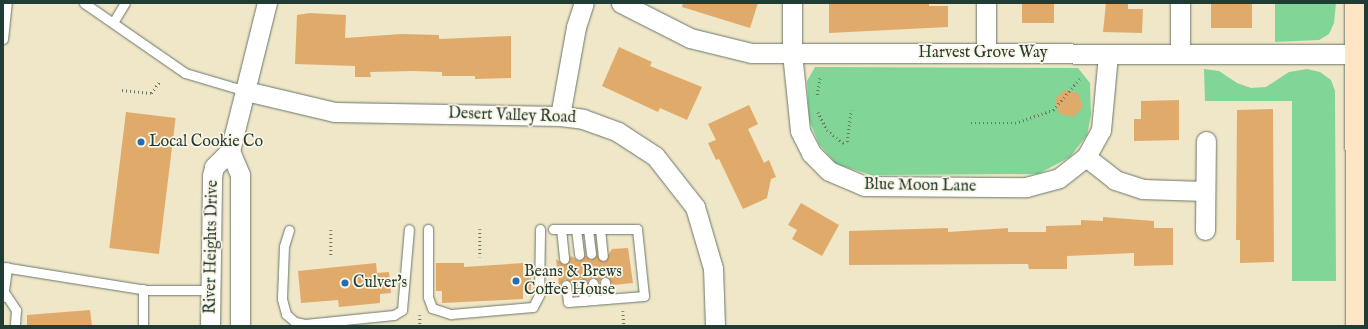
<!DOCTYPE html>
<style>
body{margin:0}
#map{position:relative;width:1368px;height:329px;overflow:hidden;background:#f0e6c8;font-family:"IM FELL English",serif}
div>[style]{position:absolute}
.green>*{inset:0;background:#81d596}
.building>*{inset:0;background:#e0ab6a;transform-origin:0 0}
.path>*{height:2.5px;margin-top:-1.25px;transform-origin:0;background:repeating-linear-gradient(90deg,#687868 0 1px,transparent 0 4px)}
.roads{filter:drop-shadow(0 0 1px #687868) drop-shadow(0 0 1px #687868)}
.lane>*{height:9px;margin:-4.5px;padding:0 4.5px;transform-origin:4.5px;border-radius:4.5px;background:#fff}
.street>*{height:19px;margin:-9.5px;padding:0 9.5px;transform-origin:9.5px;border-radius:9.5px;background:#fff}
.secondary>*{height:22px;margin:-11px;padding:0 11px;transform-origin:11px;border-radius:11px;background:#fee5c5}
.dots>*{width:11px;height:11px;translate:-50% -50%;box-sizing:border-box;border:2px solid #fcf5e5;border-radius:50%}
span{translate:-50% -50%;white-space:nowrap;text-align:center;line-height:1.15;-webkit-text-stroke:3.5px #fcf5e5;paint-order:stroke}
.street-label{font-size:16px;color:#1f3d34}
.poi-label{font-size:16px;color:#1f3d34}
.left{translate:0 -50%;text-align:left}
.frame{position:absolute;inset:0;border:4px solid #1f3d34;pointer-events:none}
</style>
<div id="map">
<div class="green">
<i style="clip-path:polygon(1275px 3px,1336px 3px,1334px 23px,1329px 34px,1319px 40px,1275px 42px)"></i>
<i style="clip-path:polygon(815px 67px,1078px 68px,1090px 83px,1091px 115px,1087px 135px,1070px 157px,1038px 174px,871px 175px,836px 164px,819px 144px,809px 120px,807px 81px)"></i>
<i style="clip-path:polygon(1204px 69px,1219px 71px,1237px 83px,1251px 88px,1266px 87px,1289px 72px,1307px 69px,1320px 72px,1331px 80px,1335px 91px,1336px 281px,1292px 281px,1292px 101px,1205px 101px)"></i>
</div>
<div class="building">
<i style="clip-path:polygon(683px 3px,758px 3px,750px 28px,682px 7px)"></i>
<i style="clip-path:polygon(829px 3px,929px 3px,929px 6px,948px 6px,948px 27px,829px 33px)"></i>
<i style="left:1022px;top:3px;width:32px;height:20px"></i>
<i style="clip-path:polygon(1106px 3px,1128px 3px,1128px 9px,1143px 9px,1142px 33px,1103px 32px)"></i>
<i style="left:1211px;top:3px;width:41px;height:25px"></i>
<i style="clip-path:polygon(310px 13px,346px 15px,345px 38px,401px 34px,439px 35px,439px 39px,511px 36px,511px 78px,475px 79px,475px 76px,442px 76px,442px 72px,413px 71px,370px 72px,371px 77px,355px 77px,355px 66px,295px 64px,297px 15px)"></i>
<i style="clip-path:polygon(619px 47px,652px 62px,650px 66px,702px 87px,687px 120px,660px 108px,658px 112px,602px 86px)"></i>
<i style="clip-path:polygon(1065px 90px,1078px 93px,1083px 107px,1073px 117px,1058px 113px,1055px 99px)"></i>
<i style="clip-path:polygon(1179px 100px,1179px 140px,1134px 141px,1134px 119px,1141px 119px,1141px 101px)"></i>
<i style="clip-path:polygon(749px 105px,758px 124px,748px 129px,764px 163px,769px 160px,776px 177px,771px 179px,767px 198px,743px 209px,719px 159px,716px 160px,708px 143px,716px 140px,708px 124px)"></i>
<i style="clip-path:polygon(1273px 109px,1274px 262px,1240px 263px,1240px 240px,1236px 240px,1237px 110px)"></i>
<i style="left:126px;top:112px;width:50px;height:137px;rotate:7deg"></i>
<i style="clip-path:polygon(801px 203px,839px 225px,822px 256px,792px 239px,797px 230px,788px 225px)"></i>
<i style="clip-path:polygon(1103px 217px,1154px 221px,1154px 228px,1173px 228px,1173px 265px,1134px 266px,1134px 253px,1067px 256px,1067px 269px,1029px 269px,1028px 264px,849px 265px,849px 231px,948px 228px,948px 232px,1008px 228px,1008px 232px,1046px 232px,1046px 226px,1081px 225px,1081px 220px,1103px 221px)"></i>
<i style="clip-path:polygon(628px 248px,633px 283px,613px 285px,605px 276px,599px 282px,593px 277px,587px 282px,581px 278px,572px 284px,565px 279px,559px 286px,556px 259px,565px 265px,571px 256px,579px 261px,585px 255px,591px 260px,597px 255px,604px 262px,612px 249px)"></i>
<i style="clip-path:polygon(376px 263px,377px 273px,389px 272px,391px 293px,380px 294px,380px 303px,339px 307px,338px 300px,301px 303px,298px 271px)"></i>
<i style="clip-path:polygon(436px 263px,464px 263px,464px 267px,523px 263px,523px 274px,531px 274px,531px 291px,523px 291px,523px 299px,442px 303px,442px 291px,436px 291px)"></i>
<i style="clip-path:polygon(90px 310px,92px 326px,27px 326px,27px 315px)"></i>
</div>
<div class="path">
<i style="left:122px;top:90px;width:29px;rotate:6deg"></i>
<i style="left:151px;top:93px;width:15px;rotate:-53deg"></i>
<i style="left:817px;top:95px;width:18px;rotate:-81deg"></i>
<i style="left:818px;top:112px;width:20px;rotate:63deg"></i>
<i style="left:827px;top:130px;width:21px;rotate:39deg"></i>
<i style="left:843px;top:143px;width:4px;rotate:-14deg"></i>
<i style="left:847px;top:142px;width:32px;rotate:-83deg"></i>
<i style="left:971px;top:123px;width:44px"></i>
<i style="left:1015px;top:123px;width:40px;rotate:-18.9deg"></i>
<i style="left:1053px;top:110px;width:42px;rotate:-49.8deg"></i>
<i style="left:480px;top:229px;width:28px;rotate:90deg"></i>
<i style="left:331px;top:230px;width:27px;rotate:90deg"></i>
<i style="left:623px;top:311px;width:15px;rotate:86deg"></i>
<i style="left:420px;top:315px;width:11px;rotate:90deg"></i>
</div>
<div class="roads">
<div class="lane">
<i style="left:84px;top:3px;width:123px;rotate:34.7deg"></i>
<i style="left:185px;top:73px;width:64px;rotate:16.4deg"></i>
<i style="left:114px;top:21px;width:21px;rotate:-59deg"></i>
<i style="left:3px;top:39px;width:36px;rotate:-84deg"></i>
<i style="left:428px;top:229px;width:68px;rotate:90deg"></i>
<i style="left:428px;top:297px;width:12px;rotate:70deg"></i>
<i style="left:432px;top:308px;width:20px;rotate:18deg"></i>
<i style="left:451px;top:314px;width:82px;rotate:-4.9deg"></i>
<i style="left:533px;top:307px;width:13px;rotate:-63deg"></i>
<i style="left:539px;top:295px;width:66px;rotate:-89.1deg"></i>
<i style="left:553px;top:229px;width:84px"></i>
<i style="left:637px;top:229px;width:67px;rotate:84deg"></i>
<i style="left:644px;top:296px;width:76px;rotate:175.5deg"></i>
<i style="left:568px;top:302px;width:17px;rotate:-97deg"></i>
<i style="left:561px;top:229px;width:30px;rotate:84deg"></i>
<i style="left:576px;top:229px;width:26px;rotate:83deg"></i>
<i style="left:588px;top:229px;width:25px;rotate:83deg"></i>
<i style="left:600px;top:229px;width:27px;rotate:84deg"></i>
<i style="left:289px;top:230px;width:17px;rotate:107deg"></i>
<i style="left:284px;top:246px;width:53px;rotate:92.2deg"></i>
<i style="left:282px;top:299px;width:16px;rotate:75deg"></i>
<i style="left:286px;top:314px;width:12px;rotate:42deg"></i>
<i style="left:295px;top:322px;width:10px;rotate:11deg"></i>
<i style="left:305px;top:324px;width:89px;rotate:-5.8deg"></i>
<i style="left:394px;top:315px;width:9px;rotate:-32deg"></i>
<i style="left:402px;top:310px;width:81px;rotate:-85.1deg"></i>
<i style="left:3px;top:267px;width:146px;rotate:9.1deg"></i>
<i style="left:147px;top:290px;width:63px"></i>
<i style="left:605px;top:282px;width:17px;rotate:83deg"></i>
<i style="left:593px;top:283px;width:17px;rotate:83deg"></i>
<i style="left:582px;top:284px;width:17px;rotate:83deg"></i>
<i style="left:4px;top:292px;width:22px;rotate:56deg"></i>
<i style="left:16px;top:310px;width:16px;rotate:94deg"></i>
<i style="left:3px;top:297px;width:30px;rotate:-82deg"></i>
<i style="left:143px;top:326px;width:37px;rotate:-90deg"></i>
</div>
<div class="street">
<i style="left:621px;top:3px;width:77px;rotate:26.9deg"></i>
<i style="left:690px;top:38px;width:63px;rotate:13.8deg"></i>
<i style="left:751px;top:53px;width:605px;rotate:0.09deg"></i>
<i style="left:792px;top:3px;width:50px;rotate:90deg"></i>
<i style="left:792px;top:53px;width:78px;rotate:84.1deg"></i>
<i style="left:800px;top:131px;width:25px;rotate:63deg"></i>
<i style="left:811px;top:153px;width:25px;rotate:45deg"></i>
<i style="left:829px;top:171px;width:38px;rotate:23deg"></i>
<i style="left:864px;top:186px;width:162px;rotate:0.4deg"></i>
<i style="left:1026px;top:187px;width:34px;rotate:-15deg"></i>
<i style="left:1059px;top:178px;width:34px;rotate:-38deg"></i>
<i style="left:1086px;top:157px;width:31px;rotate:-61deg"></i>
<i style="left:1101px;top:130px;width:76px;rotate:-84.7deg"></i>
<i style="left:986px;top:3px;width:50px;rotate:90deg"></i>
<i style="left:1180px;top:3px;width:51px;rotate:90deg"></i>
<i style="left:246px;top:91px;width:91px;rotate:13.3deg"></i>
<i style="left:335px;top:112px;width:225px;rotate:1deg"></i>
<i style="left:560px;top:116px;width:23px;rotate:7deg"></i>
<i style="left:583px;top:119px;width:37px;rotate:20deg"></i>
<i style="left:618px;top:132px;width:44px;rotate:33deg"></i>
<i style="left:655px;top:156px;width:65px;rotate:51.9deg"></i>
<i style="left:695px;top:207px;width:64px;rotate:73.6deg"></i>
<i style="left:713px;top:268px;width:58px;rotate:88deg"></i>
<i style="left:560px;top:116px;width:90px;rotate:-79.8deg"></i>
<i style="left:576px;top:27px;width:25px;rotate:-72deg"></i>
<i style="left:230px;top:151px;width:26px;rotate:67deg"></i>
<i style="left:240px;top:175px;width:151px;rotate:90deg"></i>
<i style="left:1086px;top:157px;width:37px;rotate:38deg"></i>
<i style="left:1115px;top:180px;width:28px;rotate:18deg"></i>
<i style="left:1142px;top:189px;width:63px;rotate:1.8deg"></i>
<i style="left:1205px;top:230px;width:89px;rotate:-89.4deg"></i>
<i style="left:210px;top:326px;width:150px;rotate:-89.2deg"></i>
<i style="left:212px;top:176px;width:9px;rotate:-77deg"></i>
<i style="left:214px;top:167px;width:23px;rotate:-45deg"></i>
<i style="left:230px;top:151px;width:153px;rotate:-76deg"></i>
</div>
<div class="secondary">
<i style="left:1356px;top:3px;width:323px;rotate:89.8deg"></i>
</div>
</div>
<div class="dots">
<i style="left:141px;top:142px;background:#1f6fb2"></i>
<i style="left:516px;top:281px;background:#1f6fb2"></i>
<i style="left:345px;top:283px;background:#1f6fb2"></i>
</div>
<div class="street-label">
<span style="left:983px;top:53px">Harvest Grove Way</span>
<span style="left:512px;top:116px;rotate:2deg">Desert Valley Road</span>
<span style="left:920px;top:186px;rotate:1deg">Blue Moon Lane</span>
<span style="left:212px;top:247px;rotate:-89deg">River Heights Drive</span>
</div>
<div class="poi-label">
<span class="left" style="left:149px;top:142px">Local Cookie Co</span>
<span class="left" style="left:524px;top:281px">Beans &amp; Brews<br>Coffee House</span>
<span class="left" style="left:353px;top:283px">Culver's</span>
</div>
<div class="frame"></div>
</div>
